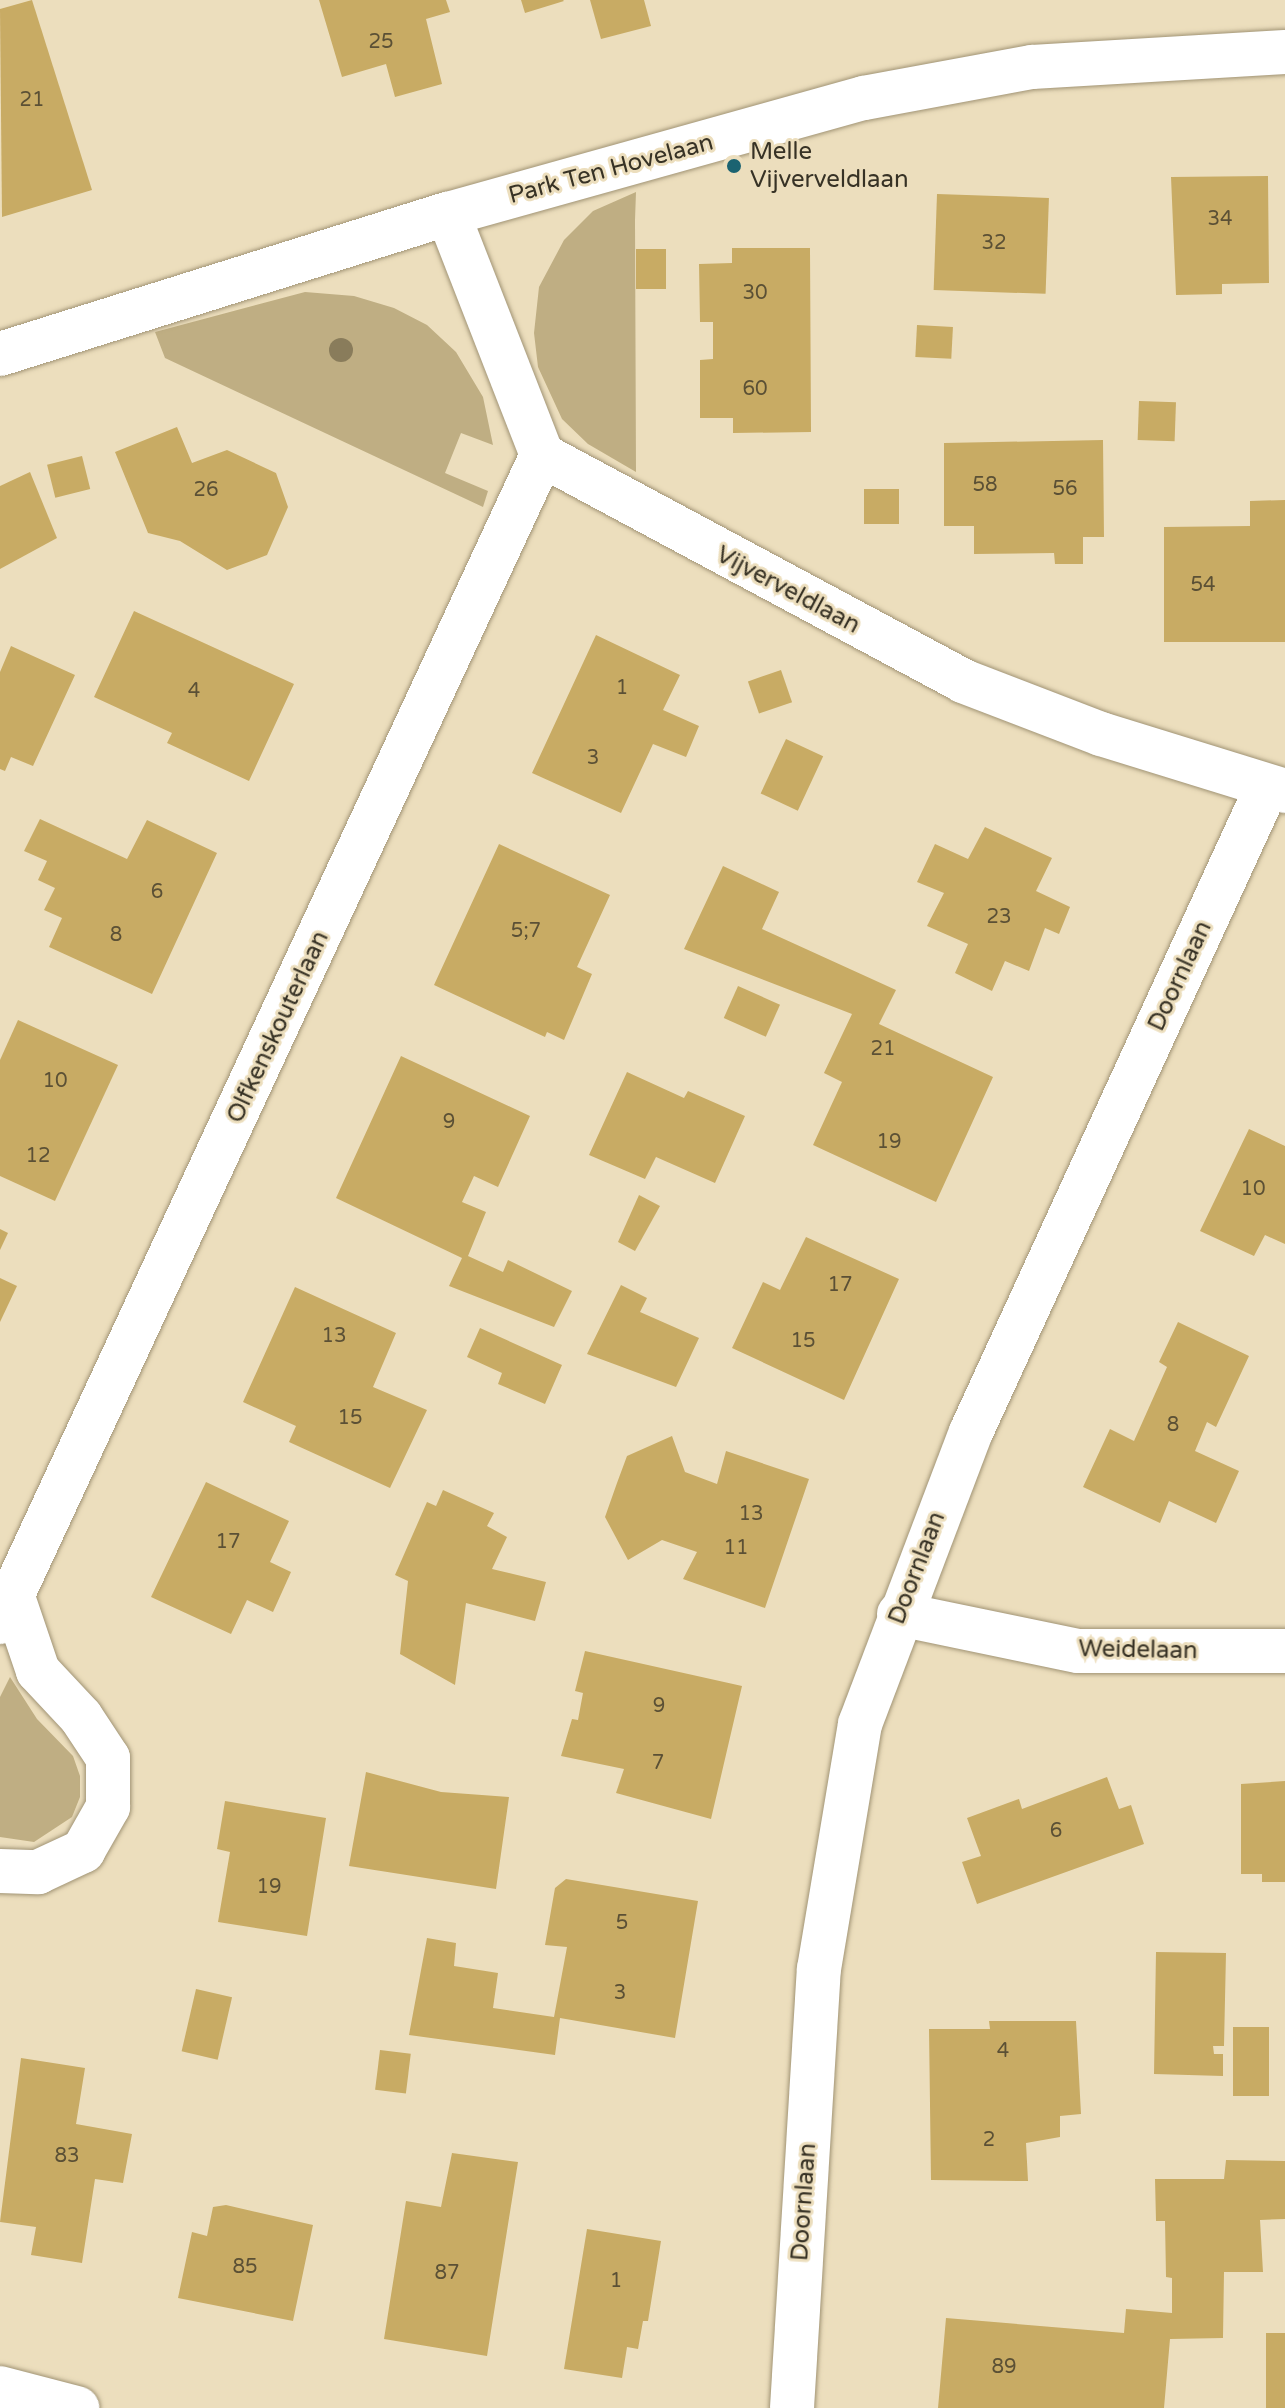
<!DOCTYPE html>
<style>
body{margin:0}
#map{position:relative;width:1285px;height:2408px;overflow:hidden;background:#ecdebd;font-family:"Varela Round",sans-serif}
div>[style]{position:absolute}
.green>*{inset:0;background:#bfae83}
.building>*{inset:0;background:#c8ab64;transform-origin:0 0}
.roads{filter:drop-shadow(0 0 2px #a19475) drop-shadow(0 0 2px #a19475)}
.minor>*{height:44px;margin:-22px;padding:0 22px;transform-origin:22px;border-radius:22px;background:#fff}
.tertiary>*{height:44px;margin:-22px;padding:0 22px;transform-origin:22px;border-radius:22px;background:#fff}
.trees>*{width:24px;height:24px;margin:-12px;border-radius:50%;background:#897c5b}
.dots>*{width:22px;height:22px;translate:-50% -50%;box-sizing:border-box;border:4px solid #ecdebd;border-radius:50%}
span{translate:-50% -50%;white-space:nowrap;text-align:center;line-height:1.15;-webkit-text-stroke:6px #ecdebd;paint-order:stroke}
.number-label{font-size:20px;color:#5b5035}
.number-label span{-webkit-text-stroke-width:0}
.poi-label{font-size:24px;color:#373225}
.left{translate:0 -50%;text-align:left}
.street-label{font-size:24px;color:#373225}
</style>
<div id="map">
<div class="green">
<i style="clip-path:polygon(636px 192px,635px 220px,636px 472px,588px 444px,562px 419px,538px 367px,534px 333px,539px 287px,564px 240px,593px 211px)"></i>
<i style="clip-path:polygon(305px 292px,354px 296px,394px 308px,427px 325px,456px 352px,483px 397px,493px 445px,461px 433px,445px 473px,488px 491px,483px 507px,165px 358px,155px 332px)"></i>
<i style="clip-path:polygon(10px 1677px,37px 1719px,73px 1756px,80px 1776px,80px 1797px,72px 1817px,34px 1842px,0 1837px,0 1697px)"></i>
</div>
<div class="building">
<i style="clip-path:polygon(32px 0,92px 190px,2px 217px,0 9px)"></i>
<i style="clip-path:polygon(319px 0,446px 0,450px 12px,426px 19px,442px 84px,395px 97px,386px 64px,342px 77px)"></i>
<i style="clip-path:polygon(521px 0,563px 0,564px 1px,525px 13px)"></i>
<i style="clip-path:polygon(590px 0,644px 0,651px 26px,601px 39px)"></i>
<i style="clip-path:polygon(1268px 176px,1269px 283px,1222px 284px,1222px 294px,1176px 295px,1171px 177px)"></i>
<i style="left:937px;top:194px;width:112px;height:96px;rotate:2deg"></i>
<i style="clip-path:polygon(732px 248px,810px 248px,811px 432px,733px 433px,733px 418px,700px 418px,700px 360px,713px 359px,713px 322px,700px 322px,699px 264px,732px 263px)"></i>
<i style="left:636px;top:249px;width:30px;height:40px"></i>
<i style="left:917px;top:325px;width:36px;height:32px;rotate:3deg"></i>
<i style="left:1139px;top:401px;width:37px;height:39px;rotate:2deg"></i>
<i style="clip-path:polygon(177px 427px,192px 463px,227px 450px,276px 473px,288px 507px,267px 555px,227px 570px,180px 541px,148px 533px,115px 452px)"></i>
<i style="clip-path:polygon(1103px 440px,1104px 537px,1083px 537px,1083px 564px,1055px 564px,1054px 553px,974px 554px,974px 526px,944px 526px,944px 443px)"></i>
<i style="left:82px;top:456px;width:34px;height:36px;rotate:76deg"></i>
<i style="clip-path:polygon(30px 472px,57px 538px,0 569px,0 486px)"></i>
<i style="left:864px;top:489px;width:35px;height:35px"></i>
<i style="clip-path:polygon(1285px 500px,1285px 642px,1164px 642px,1164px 527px,1250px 526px,1250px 501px)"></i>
<i style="clip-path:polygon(134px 611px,294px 684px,249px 781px,167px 743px,172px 733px,94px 697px)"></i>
<i style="clip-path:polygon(596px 635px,680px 675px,663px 710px,699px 726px,686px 757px,653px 744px,621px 813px,532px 773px)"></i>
<i style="clip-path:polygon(11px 646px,75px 675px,33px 766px,11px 757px,5px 771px,0 769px,0 672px)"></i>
<i style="left:781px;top:670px;width:34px;height:35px;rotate:71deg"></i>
<i style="left:786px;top:739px;width:41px;height:60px;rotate:25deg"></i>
<i style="clip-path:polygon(40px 819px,127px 859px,147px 820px,217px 853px,152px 994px,49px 947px,62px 918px,44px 910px,55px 888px,38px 880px,47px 861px,24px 851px)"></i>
<i style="clip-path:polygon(985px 827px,1052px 858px,1036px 891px,1070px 907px,1059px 934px,1045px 928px,1029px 971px,1005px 961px,992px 991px,955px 973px,968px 944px,927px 926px,944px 893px,917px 882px,935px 844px,968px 859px)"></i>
<i style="clip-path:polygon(499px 844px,610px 895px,577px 967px,592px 974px,564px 1040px,547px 1032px,545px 1037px,434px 985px)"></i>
<i style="clip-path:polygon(723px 866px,779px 892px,762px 929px,896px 990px,879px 1024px,993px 1077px,936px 1202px,813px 1145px,842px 1082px,824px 1073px,852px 1014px,684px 949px)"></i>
<i style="left:738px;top:986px;width:46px;height:35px;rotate:24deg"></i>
<i style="clip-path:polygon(18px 1020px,118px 1065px,55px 1201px,0 1176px,0 1060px)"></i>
<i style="clip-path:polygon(401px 1056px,530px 1116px,498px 1187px,474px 1176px,462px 1202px,486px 1212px,468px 1256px,503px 1272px,508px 1260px,572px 1291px,554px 1327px,449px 1286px,462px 1258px,336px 1198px)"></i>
<i style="clip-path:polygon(627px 1072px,684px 1098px,688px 1091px,745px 1116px,715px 1183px,656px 1157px,645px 1179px,589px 1155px)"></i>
<i style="clip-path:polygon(1249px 1129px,1285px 1146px,1285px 1244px,1265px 1235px,1254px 1256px,1200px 1231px)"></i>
<i style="clip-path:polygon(639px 1195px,660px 1206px,635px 1251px,618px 1242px)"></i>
<i style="clip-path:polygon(0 1229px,8px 1233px,0 1250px)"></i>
<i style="clip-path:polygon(806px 1237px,899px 1279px,844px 1400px,732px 1348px,763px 1282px,780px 1290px)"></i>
<i style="clip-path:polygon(0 1278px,17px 1286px,0 1322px)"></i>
<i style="clip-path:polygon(621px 1285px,647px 1298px,640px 1312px,699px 1338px,676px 1387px,587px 1354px)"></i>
<i style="clip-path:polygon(295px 1287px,396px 1333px,373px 1387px,427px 1410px,390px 1488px,289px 1442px,296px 1426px,243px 1402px)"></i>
<i style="clip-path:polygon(1178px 1322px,1249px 1356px,1216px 1427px,1207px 1422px,1195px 1451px,1239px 1471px,1216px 1523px,1169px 1501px,1160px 1523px,1083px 1487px,1110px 1429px,1134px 1441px,1167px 1367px,1159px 1362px)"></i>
<i style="clip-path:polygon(480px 1328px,562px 1365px,545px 1404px,498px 1384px,502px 1373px,467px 1357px)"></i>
<i style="clip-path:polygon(672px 1436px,685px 1472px,717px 1484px,726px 1451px,809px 1479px,765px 1608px,683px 1579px,697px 1552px,662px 1540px,628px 1560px,605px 1517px,617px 1483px,627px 1456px)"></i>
<i style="clip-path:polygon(206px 1482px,289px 1521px,270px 1562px,291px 1572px,273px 1612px,247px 1600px,231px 1634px,151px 1597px)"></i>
<i style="clip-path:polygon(443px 1490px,494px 1513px,487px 1526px,507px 1537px,492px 1569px,546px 1582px,535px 1621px,466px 1603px,455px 1685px,400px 1654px,408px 1581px,395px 1575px,427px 1502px,436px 1506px)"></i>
<i style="clip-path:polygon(585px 1651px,742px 1686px,711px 1819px,616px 1793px,624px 1769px,561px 1756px,572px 1719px,578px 1720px,583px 1693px,575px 1691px)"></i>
<i style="clip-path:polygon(366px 1772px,441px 1792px,509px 1797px,496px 1889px,349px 1866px)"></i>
<i style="clip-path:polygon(1107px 1777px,1119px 1809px,1131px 1805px,1144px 1844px,977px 1904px,962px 1862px,981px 1856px,967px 1818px,1019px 1799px,1022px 1809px)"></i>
<i style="clip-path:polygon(1285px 1781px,1285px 1882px,1262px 1882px,1262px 1874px,1241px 1874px,1241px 1784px)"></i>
<i style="clip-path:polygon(225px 1801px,326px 1818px,307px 1936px,218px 1922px,230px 1852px,217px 1849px)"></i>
<i style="clip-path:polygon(566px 1879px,698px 1901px,675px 2038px,560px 2018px,555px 2055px,409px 2035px,427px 1938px,456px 1943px,454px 1966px,498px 1973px,493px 2008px,554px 2017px,567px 1947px,545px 1945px,555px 1888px)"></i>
<i style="clip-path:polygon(1156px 1952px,1226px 1953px,1224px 2046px,1213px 2046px,1214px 2054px,1223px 2054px,1223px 2076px,1154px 2074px)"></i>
<i style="left:196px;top:1989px;width:37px;height:64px;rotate:13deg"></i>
<i style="clip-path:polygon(989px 2021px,1076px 2021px,1081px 2114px,1060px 2116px,1060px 2137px,1026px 2143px,1028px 2181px,931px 2180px,929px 2029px,990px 2029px)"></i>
<i style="left:1233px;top:2027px;width:36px;height:69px"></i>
<i style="left:380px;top:2050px;width:31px;height:40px;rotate:7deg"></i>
<i style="clip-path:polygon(21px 2058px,85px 2068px,76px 2124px,132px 2134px,123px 2183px,95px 2179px,82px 2263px,31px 2255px,36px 2227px,0 2222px)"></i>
<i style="clip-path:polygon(452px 2153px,518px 2162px,487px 2356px,384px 2339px,406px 2201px,441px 2207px)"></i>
<i style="clip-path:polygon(1226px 2160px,1285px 2161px,1285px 2219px,1260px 2220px,1263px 2272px,1224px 2272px,1223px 2338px,1170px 2339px,1164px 2408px,938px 2408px,946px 2318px,1124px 2333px,1126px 2309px,1172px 2313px,1172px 2278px,1166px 2277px,1165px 2221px,1156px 2221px,1155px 2179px,1224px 2179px)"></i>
<i style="clip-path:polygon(226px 2205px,313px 2225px,293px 2321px,178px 2298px,192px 2232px,207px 2236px,213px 2207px)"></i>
<i style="clip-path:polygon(587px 2229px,661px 2241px,648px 2321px,643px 2321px,638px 2349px,627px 2347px,622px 2378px,564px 2369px)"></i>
<i style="left:1266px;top:2333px;width:19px;height:75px"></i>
</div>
<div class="roads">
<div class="minor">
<i style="left:448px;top:214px;width:259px;rotate:68.7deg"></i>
<i style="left:542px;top:455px;width:478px;rotate:28.2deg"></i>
<i style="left:963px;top:681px;width:148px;rotate:21deg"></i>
<i style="left:1101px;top:734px;width:193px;rotate:17.2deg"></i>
<i style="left:0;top:354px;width:469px;rotate:-17.4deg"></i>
<i style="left:448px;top:214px;width:432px;rotate:-15.6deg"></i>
<i style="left:864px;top:98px;width:171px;rotate:-10.5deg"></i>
<i style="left:1032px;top:67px;width:253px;rotate:-3.4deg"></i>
<i style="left:899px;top:1614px;width:183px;rotate:11.7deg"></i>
<i style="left:1078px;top:1651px;width:207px"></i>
<i style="left:0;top:1622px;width:1287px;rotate:-65.09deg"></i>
<i style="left:0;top:1871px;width:38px;rotate:2deg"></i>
<i style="left:38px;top:1872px;width:50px;rotate:-25deg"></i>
<i style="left:83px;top:1851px;width:51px;rotate:-60.4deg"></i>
<i style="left:108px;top:1807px;width:49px;rotate:-90deg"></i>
<i style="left:108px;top:1758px;width:49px;rotate:-123.4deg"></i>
<i style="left:81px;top:1717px;width:63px;rotate:-133.1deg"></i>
<i style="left:38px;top:1671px;width:78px;rotate:-108.7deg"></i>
<i style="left:792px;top:2408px;width:440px;rotate:-86.5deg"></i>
<i style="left:819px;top:1969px;width:248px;rotate:-80.5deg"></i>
<i style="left:860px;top:1724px;width:312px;rotate:-69.2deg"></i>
<i style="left:971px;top:1432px;width:707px;rotate:-65.35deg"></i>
</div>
<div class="tertiary">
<i style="left:0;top:2388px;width:80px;rotate:14.6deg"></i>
</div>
</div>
<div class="trees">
<i style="left:341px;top:350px"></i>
</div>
<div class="dots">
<i style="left:734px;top:166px;background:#1b6371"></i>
</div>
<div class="number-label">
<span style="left:381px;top:42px">25</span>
<span style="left:32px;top:100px">21</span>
<span style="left:1220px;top:219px">34</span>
<span style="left:994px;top:243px">32</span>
<span style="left:755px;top:293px">30</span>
<span style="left:755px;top:389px">60</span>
<span style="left:985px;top:485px">58</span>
<span style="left:1065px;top:489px">56</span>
<span style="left:206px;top:490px">26</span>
<span style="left:1203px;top:585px">54</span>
<span style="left:622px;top:688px">1</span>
<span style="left:194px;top:691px">4</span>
<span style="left:593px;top:758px">3</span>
<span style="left:157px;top:892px">6</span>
<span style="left:999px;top:917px">23</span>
<span style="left:526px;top:931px">5;7</span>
<span style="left:116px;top:935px">8</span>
<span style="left:883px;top:1049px">21</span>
<span style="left:55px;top:1081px">10</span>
<span style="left:449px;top:1122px">9</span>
<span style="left:889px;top:1142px">19</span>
<span style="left:38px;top:1156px">12</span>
<span style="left:1253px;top:1189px">10</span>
<span style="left:840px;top:1285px">17</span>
<span style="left:334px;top:1336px">13</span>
<span style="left:803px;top:1341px">15</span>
<span style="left:350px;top:1418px">15</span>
<span style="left:1173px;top:1425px">8</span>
<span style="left:751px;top:1514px">13</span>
<span style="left:228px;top:1542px">17</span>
<span style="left:736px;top:1548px">11</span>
<span style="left:659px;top:1706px">9</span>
<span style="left:658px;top:1763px">7</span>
<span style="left:1056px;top:1831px">6</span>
<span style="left:269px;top:1887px">19</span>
<span style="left:622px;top:1923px">5</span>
<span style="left:620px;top:1993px">3</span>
<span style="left:1003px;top:2051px">4</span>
<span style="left:989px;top:2140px">2</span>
<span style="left:67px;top:2156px">83</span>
<span style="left:245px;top:2267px">85</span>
<span style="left:447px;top:2273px">87</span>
<span style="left:616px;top:2281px">1</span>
<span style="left:1004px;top:2367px">89</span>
</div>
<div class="poi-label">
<span class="left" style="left:750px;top:166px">Melle<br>Vijverveldlaan</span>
</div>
<div class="street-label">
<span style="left:611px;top:169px;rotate:-15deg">Park Ten Hovelaan</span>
<span style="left:788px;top:590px;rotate:28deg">Vijverveldlaan</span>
<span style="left:1180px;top:976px;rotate:-65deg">Doornlaan</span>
<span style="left:278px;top:1027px;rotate:-65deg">Olfkenskouterlaan</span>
<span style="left:917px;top:1568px;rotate:-69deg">Doornlaan</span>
<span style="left:1138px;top:1650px;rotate:1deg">Weidelaan</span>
<span style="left:804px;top:2202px;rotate:-86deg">Doornlaan</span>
</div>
</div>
